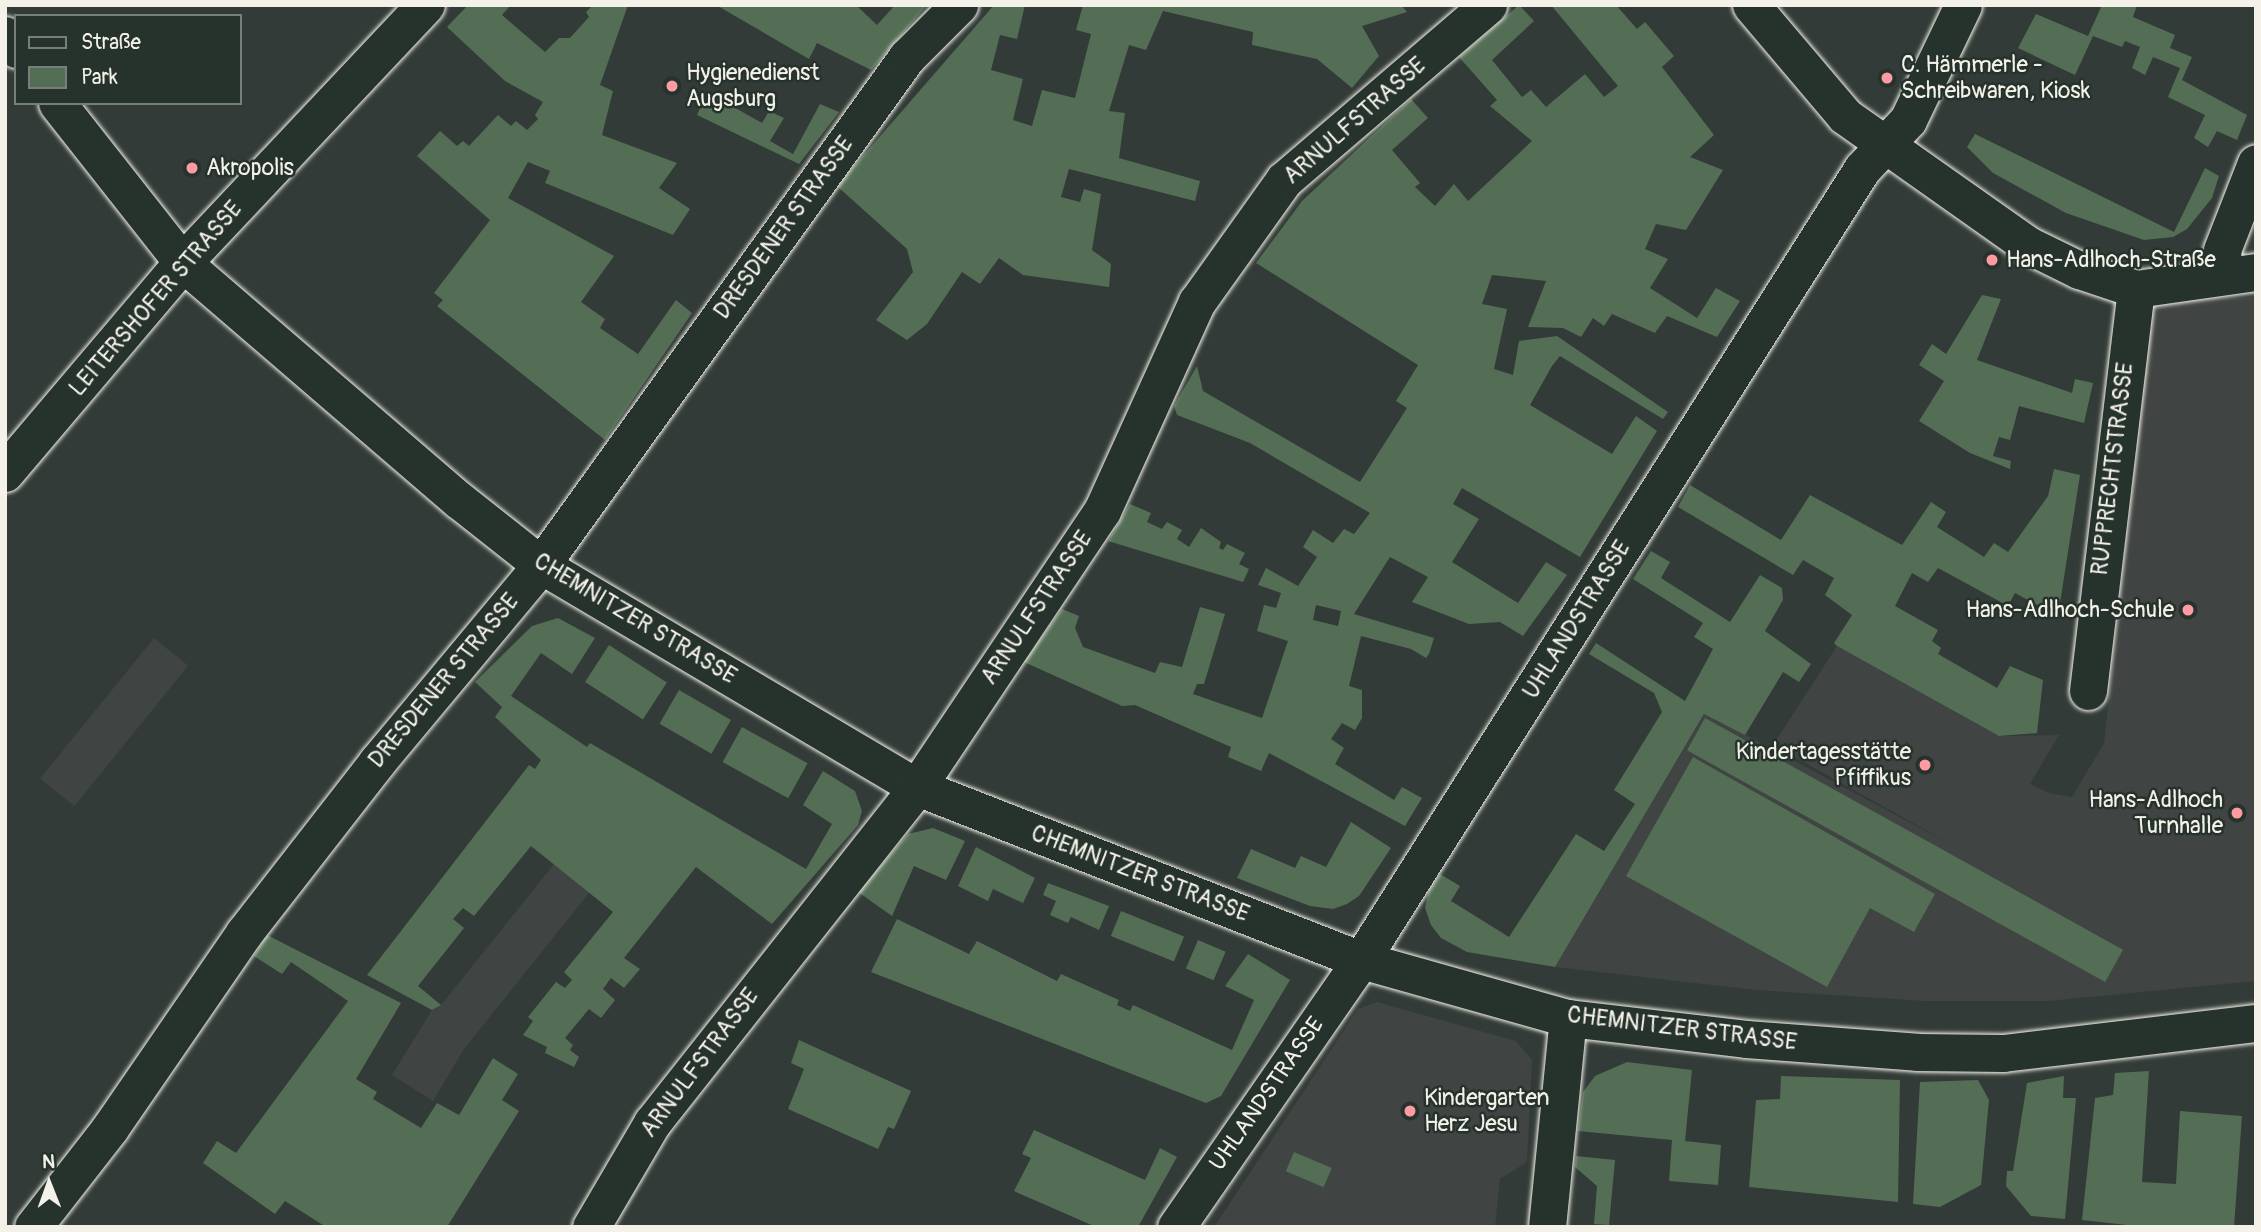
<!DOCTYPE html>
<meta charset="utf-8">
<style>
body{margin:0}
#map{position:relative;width:2261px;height:1232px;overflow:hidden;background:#323b37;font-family:Pangolin,sans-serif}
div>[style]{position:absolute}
.built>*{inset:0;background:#404443;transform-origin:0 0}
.green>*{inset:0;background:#536e55;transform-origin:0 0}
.roads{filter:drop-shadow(0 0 2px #f4f1e8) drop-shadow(0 0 2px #f4f1e8)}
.minor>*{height:37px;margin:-18.5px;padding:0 18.5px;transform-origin:18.5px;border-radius:18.5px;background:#26332d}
.tertiary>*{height:38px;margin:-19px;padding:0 19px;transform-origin:19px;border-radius:19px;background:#26332d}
.dots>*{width:19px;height:19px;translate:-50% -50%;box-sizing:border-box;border:4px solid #26332d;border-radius:50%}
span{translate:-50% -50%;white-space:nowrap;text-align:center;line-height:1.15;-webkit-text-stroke:5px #26332d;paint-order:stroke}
.poi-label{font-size:23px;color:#f4f1e8}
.left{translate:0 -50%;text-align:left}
.right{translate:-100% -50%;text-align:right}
.street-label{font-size:23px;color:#f4f1e8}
.frame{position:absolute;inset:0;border:7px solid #f4f1e8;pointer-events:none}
.legend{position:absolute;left:14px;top:14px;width:228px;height:91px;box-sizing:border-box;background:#26332d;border:2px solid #787f78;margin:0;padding:9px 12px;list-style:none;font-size:21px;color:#f4f1e8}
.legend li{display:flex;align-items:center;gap:14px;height:35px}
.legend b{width:35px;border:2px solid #787f78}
.north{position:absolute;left:14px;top:1148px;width:70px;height:70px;-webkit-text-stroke:5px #26332d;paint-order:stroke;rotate:359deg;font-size:19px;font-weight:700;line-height:28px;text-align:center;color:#f4f1e8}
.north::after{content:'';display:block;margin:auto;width:24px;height:32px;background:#f4f1e8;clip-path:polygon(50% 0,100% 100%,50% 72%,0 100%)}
</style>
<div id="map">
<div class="built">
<i style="clip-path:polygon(2256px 297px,2256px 981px,2048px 1001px,1925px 1001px,1756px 990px,1555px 967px,1705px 713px,1954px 846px,1773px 745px,1837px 646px,1999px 736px,2059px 735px,2030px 784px,2049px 793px,2072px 797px,2104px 743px,2153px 301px)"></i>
<i style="left:154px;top:638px;width:44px;height:181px;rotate:39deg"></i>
<i style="clip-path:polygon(554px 864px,589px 893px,464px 1049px,433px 1101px,392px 1075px,432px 1010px,441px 1005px)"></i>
<i style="clip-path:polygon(1377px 1002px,1516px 1041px,1532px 1060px,1527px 1162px,1500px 1179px,1495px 1227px,1214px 1227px,1358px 1009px)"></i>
</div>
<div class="green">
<i style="clip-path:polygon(468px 5px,511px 5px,502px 15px,545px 52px,559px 38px,570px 38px,589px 17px,586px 12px,593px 5px,628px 5px,600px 85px,613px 91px,602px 135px,677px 163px,659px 188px,690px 209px,673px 235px,545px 183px,550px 171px,528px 162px,508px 198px,614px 256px,581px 302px,605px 319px,600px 328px,638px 354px,676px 300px,692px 313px,605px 440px,437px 306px,443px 300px,434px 293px,490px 220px,417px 156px,440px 131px,457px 146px,463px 141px,469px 146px,498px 115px,511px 126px,516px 121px,527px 130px,538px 119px,535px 115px,543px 102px,505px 81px,447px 27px)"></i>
<i style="clip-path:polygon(716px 5px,856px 5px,877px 25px,895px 5px,927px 5px,871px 70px,817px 43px,809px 59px)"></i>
<i style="clip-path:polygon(994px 5px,1025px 5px,1017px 39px,1000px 35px,991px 70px,1023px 79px,1013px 120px,1032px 126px,1042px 90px,1075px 98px,1091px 34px,1076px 30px,1083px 5px,1401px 5px,1407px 12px,1362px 26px,1379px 56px,1352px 88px,1317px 59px,1252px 45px,1253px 32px,1163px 11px,1146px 50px,1129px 45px,1109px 111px,1125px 113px,1119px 158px,1200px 181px,1195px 201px,1069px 169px,1061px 197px,1080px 202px,1084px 189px,1101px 194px,1092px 250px,1111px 264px,1109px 287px,1023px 275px,999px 258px,980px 284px,962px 272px,927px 324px,907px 340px,876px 320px,913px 272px,907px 249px,837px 186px)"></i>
<i style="clip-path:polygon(evenodd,1519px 5px,1534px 21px,1492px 60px,1522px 97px,1531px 90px,1546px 107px,1585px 74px,1604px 97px,1618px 86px,1551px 5px,1616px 5px,1637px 29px,1645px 22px,1674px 56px,1662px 67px,1714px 135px,1690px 157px,1723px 170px,1686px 230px,1656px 224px,1645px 249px,1668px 259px,1650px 288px,1697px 318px,1716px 288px,1740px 301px,1717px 337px,1667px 316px,1655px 333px,1612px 314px,1604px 326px,1593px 318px,1581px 337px,1563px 328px,1528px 327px,1546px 281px,1492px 275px,1482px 304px,1507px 309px,1494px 369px,1513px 375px,1519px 341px,1557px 336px,1668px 412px,1663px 419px,1560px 356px,1552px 366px,1530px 405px,1612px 454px,1636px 416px,1657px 431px,1580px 557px,1462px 488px,1453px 504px,1479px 519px,1452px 562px,1518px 603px,1546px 562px,1567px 575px,1523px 636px,1500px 622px,1469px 624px,1412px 602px,1428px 577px,1390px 557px,1354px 614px,1434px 638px,1429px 654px,1426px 658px,1411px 649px,1361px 636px,1349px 686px,1362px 690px,1362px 718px,1355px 730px,1342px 723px,1331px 739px,1344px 748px,1335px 764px,1394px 800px,1402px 787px,1422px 798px,1405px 826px,1269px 753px,1261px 771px,1228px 757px,1231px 747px,1135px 705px,1122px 706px,1024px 662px,1062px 609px,1079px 616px,1075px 628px,1083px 647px,1155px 673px,1160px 662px,1182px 667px,1200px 607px,1225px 614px,1204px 684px,1197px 684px,1193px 694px,1262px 718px,1288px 641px,1257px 631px,1264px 605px,1276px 608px,1281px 593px,1258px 585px,1266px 568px,1298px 586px,1317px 557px,1303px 547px,1313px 530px,1333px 543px,1344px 529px,1354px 534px,1370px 513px,1250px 443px,1177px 415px,1174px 406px,1197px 366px,1203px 391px,1360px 482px,1407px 408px,1396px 401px,1418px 365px,1256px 263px,1302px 201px,1411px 99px,1428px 118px,1392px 150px,1420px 183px,1415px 187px,1435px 206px,1454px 184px,1468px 201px,1532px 141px,1490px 106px,1497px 100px,1459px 57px,1519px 5px,1316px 605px,1341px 611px,1338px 626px,1313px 620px,1316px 605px)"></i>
<i style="clip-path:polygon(2102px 5px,2137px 5px,2133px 17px,2175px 35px,2170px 48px,2192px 57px,2182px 80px,2247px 115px,2237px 140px,2217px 131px,2208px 147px,2194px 138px,2205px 115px,2168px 97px,2180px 68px,2153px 57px,2145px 75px,2132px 68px,2140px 47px,2125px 41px,2122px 47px,2093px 36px,2075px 75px,2018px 48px,2036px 14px,2088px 36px)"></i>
<i style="clip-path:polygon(707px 92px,762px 123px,769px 111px,784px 118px,770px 141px,793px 154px,820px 104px,839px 112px,799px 164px,697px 115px)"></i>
<i style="clip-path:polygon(1975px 134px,2174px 232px,2205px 168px,2219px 176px,2212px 198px,2187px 229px,2173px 237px,2144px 240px,2066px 213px,1993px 173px,1967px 147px)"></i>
<i style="clip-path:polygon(1982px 295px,2001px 299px,1977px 360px,2072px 393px,2075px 379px,2093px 383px,2084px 423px,2019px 406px,2010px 440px,1999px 437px,1993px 456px,2011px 461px,2010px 469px,1970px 453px,1919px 421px,1944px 381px,1919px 365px,1932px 344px,1946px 354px)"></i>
<i style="clip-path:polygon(2054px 469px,2080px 475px,2058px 616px,2015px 593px,2008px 606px,1938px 568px,1928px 582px,1912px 573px,1895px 606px,1938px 630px,1932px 641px,1941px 648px,1938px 654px,1997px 688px,2010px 666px,2043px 680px,2037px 733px,1999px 736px,1837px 646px,1834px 643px,1852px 615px,1825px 595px,1834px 578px,1803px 560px,1793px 575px,1678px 507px,1690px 485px,1781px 540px,1810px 495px,1902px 545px,1931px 502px,1946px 512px,1937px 527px,1984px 557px,1994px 543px,2008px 552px,2048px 496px)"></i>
<i style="clip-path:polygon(1130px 504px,1151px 513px,1147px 522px,1162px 529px,1167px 522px,1182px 530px,1177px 539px,1189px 547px,1201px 528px,1221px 542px,1219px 548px,1223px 550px,1227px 544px,1245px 553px,1239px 564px,1249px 569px,1243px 582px,1108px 541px)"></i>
<i style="clip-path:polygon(1651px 551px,1670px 562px,1661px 578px,1730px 622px,1760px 575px,1782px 588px,1783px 600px,1765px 631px,1811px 664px,1799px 682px,1783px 672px,1745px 735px,1704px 714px,1555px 967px,1467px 952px,1441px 938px,1431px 925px,1425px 908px,1429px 890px,1440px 874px,1460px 886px,1451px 901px,1509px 937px,1576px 834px,1604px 851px,1635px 804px,1614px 790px,1662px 712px,1654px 693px,1589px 654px,1596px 643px,1685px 701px,1713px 649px,1694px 637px,1703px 623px,1633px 579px)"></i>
<i style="clip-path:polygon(558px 618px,595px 638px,572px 674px,541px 653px,511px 696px,587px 747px,590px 743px,806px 869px,832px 824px,803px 805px,823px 771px,855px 791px,862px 811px,858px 825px,772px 924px,696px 867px,624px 958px,640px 969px,624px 988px,611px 978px,603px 989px,615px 1000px,601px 1018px,589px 1009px,565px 1038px,573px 1045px,570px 1050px,579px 1057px,574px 1067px,545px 1053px,547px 1047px,523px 1035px,533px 1021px,528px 1017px,556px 982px,565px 988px,572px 980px,564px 972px,613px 912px,531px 846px,474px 916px,463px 908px,453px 919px,464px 928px,418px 986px,441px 1005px,432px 1010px,367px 975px,529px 765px,535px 769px,541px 760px,495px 717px,502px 707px,475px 682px,532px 626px)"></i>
<i style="left:609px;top:645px;width:69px;height:44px;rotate:33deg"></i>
<i style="left:679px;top:690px;width:60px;height:39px;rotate:30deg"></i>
<i style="left:1705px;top:718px;width:478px;height:37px;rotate:29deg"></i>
<i style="left:742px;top:727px;width:75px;height:40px;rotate:29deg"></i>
<i style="clip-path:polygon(1693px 757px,1935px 894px,1914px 932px,1870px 908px,1827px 987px,1626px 876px)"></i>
<i style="clip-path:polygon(1351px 822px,1391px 848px,1359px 896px,1347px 904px,1333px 909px,1310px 906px,1237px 878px,1251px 849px,1295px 868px,1301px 856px,1326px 867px)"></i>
<i style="clip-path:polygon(933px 828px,965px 841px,946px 880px,914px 866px,892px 916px,858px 892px,908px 834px)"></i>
<i style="clip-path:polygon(976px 847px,1035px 878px,1023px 903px,993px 889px,988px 901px,958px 886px)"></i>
<i style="clip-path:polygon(1048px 883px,1109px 906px,1099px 930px,1071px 917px,1068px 923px,1050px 915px,1056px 901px,1043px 895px)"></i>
<i style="left:1121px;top:911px;width:68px;height:27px;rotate:22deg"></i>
<i style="clip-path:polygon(897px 919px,969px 954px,977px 941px,1057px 981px,1061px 974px,1119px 1000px,1117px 1005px,1130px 1011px,1133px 1005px,1232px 1050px,1254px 1000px,1225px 986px,1248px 954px,1290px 980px,1221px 1096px,1206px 1103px,871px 972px)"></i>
<i style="clip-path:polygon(267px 935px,401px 1003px,356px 1079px,377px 1092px,373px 1099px,421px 1128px,437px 1103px,459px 1115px,493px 1058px,518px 1074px,502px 1100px,519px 1111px,447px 1227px,326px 1227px,285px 1201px,275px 1214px,203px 1163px,217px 1141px,236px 1153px,348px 1001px,291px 962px,282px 974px,254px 956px)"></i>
<i style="left:1198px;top:940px;width:30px;height:31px;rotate:23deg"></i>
<i style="clip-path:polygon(799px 1040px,911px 1091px,894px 1129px,888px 1127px,878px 1149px,788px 1109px,804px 1069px,791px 1063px)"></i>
<i style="clip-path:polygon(1627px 1062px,1692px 1070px,1685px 1141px,1721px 1145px,1718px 1185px,1669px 1181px,1672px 1140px,1578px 1131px,1583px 1092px,1595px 1076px)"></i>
<i style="clip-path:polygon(2149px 1071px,2142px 1182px,2176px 1184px,2180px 1111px,2242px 1116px,2234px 1227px,2145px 1227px,2082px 1220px,2095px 1098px,2113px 1095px,2115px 1073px)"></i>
<i style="clip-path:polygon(1781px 1076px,1900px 1080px,1898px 1202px,1749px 1187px,1756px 1100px,1780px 1099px)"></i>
<i style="clip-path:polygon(2064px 1076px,2063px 1098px,2076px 1098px,2065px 1219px,2031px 1216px,2006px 1186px,2007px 1171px,2013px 1171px,2027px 1083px)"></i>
<i style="clip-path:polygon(1978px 1080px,1989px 1100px,1981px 1185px,1940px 1207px,1913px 1204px,1920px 1082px)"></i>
<i style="clip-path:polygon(1034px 1130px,1145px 1180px,1160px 1148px,1177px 1157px,1138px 1227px,1096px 1227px,1014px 1191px,1031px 1158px,1022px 1154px)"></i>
<i style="left:1294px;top:1152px;width:41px;height:21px;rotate:23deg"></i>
<i style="clip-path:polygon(1576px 1156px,1615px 1160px,1609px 1225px,1594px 1224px,1597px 1186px,1575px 1167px)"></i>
</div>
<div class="roads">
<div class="minor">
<i style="left:1751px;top:5px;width:145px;rotate:49.7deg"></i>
<i style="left:1845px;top:116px;width:224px;rotate:35.2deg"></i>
<i style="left:2028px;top:245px;width:57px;rotate:26.1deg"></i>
<i style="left:2079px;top:270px;width:60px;rotate:18.4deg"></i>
<i style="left:2136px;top:289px;width:121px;rotate:-8.1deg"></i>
<i style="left:5px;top:35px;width:18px;rotate:52deg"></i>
<i style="left:57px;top:103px;width:204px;rotate:51.8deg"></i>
<i style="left:183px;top:263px;width:365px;rotate:40.7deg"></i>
<i style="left:460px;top:501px;width:103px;rotate:38.3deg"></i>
<i style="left:541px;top:565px;width:437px;rotate:30.6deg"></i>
<i style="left:917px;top:787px;width:477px;rotate:21.3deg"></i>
<i style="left:1361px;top:960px;width:215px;rotate:15.7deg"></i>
<i style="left:1568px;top:1018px;width:179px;rotate:6.7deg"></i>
<i style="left:1746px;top:1039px;width:171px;rotate:4.3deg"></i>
<i style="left:1917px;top:1052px;width:86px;rotate:0.7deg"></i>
<i style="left:2003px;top:1053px;width:255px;rotate:-6.8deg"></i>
<i style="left:2223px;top:273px;width:23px;rotate:-92deg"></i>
<i style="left:2222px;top:250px;width:93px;rotate:-68.7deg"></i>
<i style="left:2088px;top:691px;width:405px;rotate:-83.2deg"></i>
<i style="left:33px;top:1227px;width:125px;rotate:-52.1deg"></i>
<i style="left:110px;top:1128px;width:237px;rotate:-55.5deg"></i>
<i style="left:244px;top:933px;width:217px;rotate:-52.1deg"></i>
<i style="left:377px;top:762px;width:256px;rotate:-50.2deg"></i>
<i style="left:541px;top:565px;width:626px;rotate:-54.23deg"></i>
<i style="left:907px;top:57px;width:74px;rotate:-45deg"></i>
<i style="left:591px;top:1227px;width:121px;rotate:-59.6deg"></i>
<i style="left:652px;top:1123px;width:428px;rotate:-51.7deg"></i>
<i style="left:917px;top:787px;width:332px;rotate:-56.2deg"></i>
<i style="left:1102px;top:511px;width:230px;rotate:-65.6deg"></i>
<i style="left:1197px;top:302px;width:150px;rotate:-54.5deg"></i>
<i style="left:1284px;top:180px;width:269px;rotate:-40.6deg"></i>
<i style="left:1176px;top:1227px;width:325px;rotate:-55.3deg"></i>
<i style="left:1361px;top:960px;width:936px;rotate:-57.65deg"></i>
<i style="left:1862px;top:169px;width:67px;rotate:-46.8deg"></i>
<i style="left:1908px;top:120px;width:127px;rotate:-64.4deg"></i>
<i style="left:1547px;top:1227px;width:210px;rotate:-84.3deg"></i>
</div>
<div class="tertiary">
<i style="left:5px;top:473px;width:275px;rotate:-49.7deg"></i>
<i style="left:183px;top:263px;width:354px;rotate:-46.7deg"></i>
</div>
</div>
<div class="dots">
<i style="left:1887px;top:78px;background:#ff9aa2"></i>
<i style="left:672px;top:86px;background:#ff9aa2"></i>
<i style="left:192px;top:168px;background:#ff9aa2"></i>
<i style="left:1992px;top:260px;background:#ff9aa2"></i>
<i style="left:2188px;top:610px;background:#ff9aa2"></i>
<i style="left:1925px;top:765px;background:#ff9aa2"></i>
<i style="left:2237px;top:813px;background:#ff9aa2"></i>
<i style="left:1410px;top:1111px;background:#ff9aa2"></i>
</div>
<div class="poi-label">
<span class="left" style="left:1901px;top:78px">C. Hämmerle -<br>Schreibwaren, Kiosk</span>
<span class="left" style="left:686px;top:86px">Hygienedienst<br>Augsburg</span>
<span class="left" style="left:206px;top:168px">Akropolis</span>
<span class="left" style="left:2006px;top:260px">Hans-Adlhoch-Straße</span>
<span class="right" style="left:2174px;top:610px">Hans-Adlhoch-Schule</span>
<span class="right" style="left:1911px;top:765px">Kindertagesstätte<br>Pfiffikus</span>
<span class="right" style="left:2223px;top:813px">Hans-Adlhoch<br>Turnhalle</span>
<span class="left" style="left:1424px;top:1111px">Kindergarten<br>Herz Jesu</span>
</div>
<div class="street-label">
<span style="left:1355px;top:121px;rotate:-41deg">ARNULFSTRASSE</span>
<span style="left:784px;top:228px;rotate:-54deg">DRESDENER STRASSE</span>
<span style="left:156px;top:299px;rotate:-49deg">LEITERSHOFER STRASSE</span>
<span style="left:2113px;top:469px;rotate:-83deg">RUPPRECHTSTRASSE</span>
<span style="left:1037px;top:608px;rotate:-56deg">ARNULFSTRASSE</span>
<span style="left:635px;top:619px;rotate:31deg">CHEMNITZER STRASSE</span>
<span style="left:1577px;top:620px;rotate:-58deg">UHLANDSTRASSE</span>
<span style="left:444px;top:681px;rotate:-50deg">DRESDENER STRASSE</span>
<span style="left:1140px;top:874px;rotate:21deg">CHEMNITZER STRASSE</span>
<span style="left:1682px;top:1029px;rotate:7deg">CHEMNITZER STRASSE</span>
<span style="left:700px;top:1063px;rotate:-53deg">ARNULFSTRASSE</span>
<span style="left:1267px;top:1094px;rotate:-55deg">UHLANDSTRASSE</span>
</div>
<div class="frame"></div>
<ul class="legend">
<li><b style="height:9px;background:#26332d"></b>Straße</li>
<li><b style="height:19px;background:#536e55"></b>Park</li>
</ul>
<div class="north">N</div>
</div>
